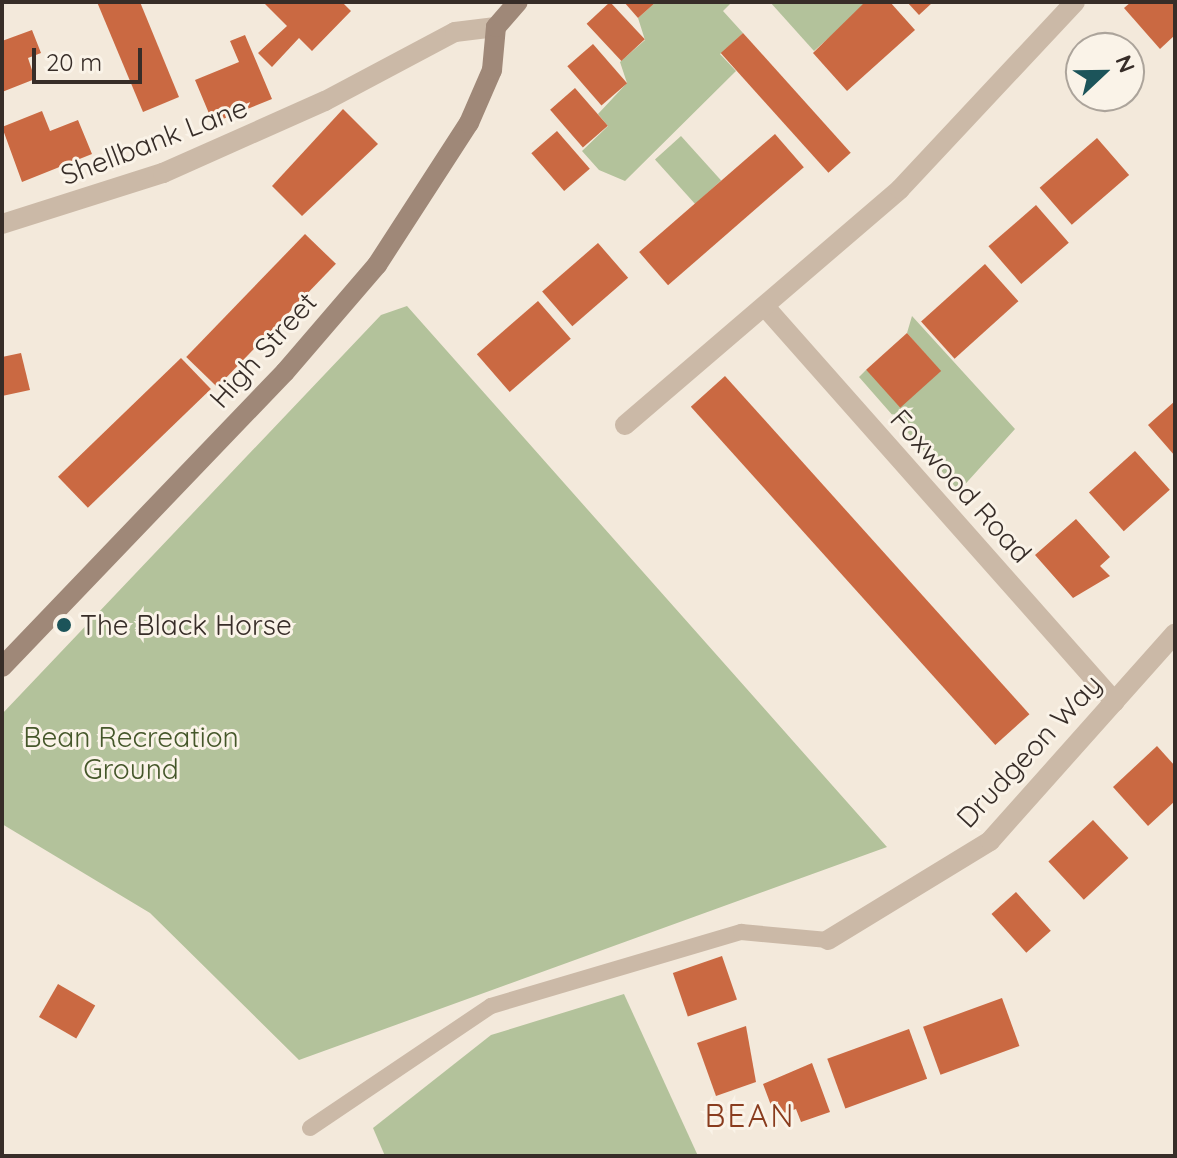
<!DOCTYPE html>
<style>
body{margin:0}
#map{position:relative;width:1177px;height:1158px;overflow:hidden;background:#f3e9db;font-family:Quicksand,sans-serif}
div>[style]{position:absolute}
.green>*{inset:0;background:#b3c29b;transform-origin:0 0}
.building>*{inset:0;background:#ca6942;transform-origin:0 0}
.lane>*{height:16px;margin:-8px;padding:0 8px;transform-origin:8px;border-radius:8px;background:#cbb9a7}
.street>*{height:20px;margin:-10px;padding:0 10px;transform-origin:10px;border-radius:10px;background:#cbb9a7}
.secondary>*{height:20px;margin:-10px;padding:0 10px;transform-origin:10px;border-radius:10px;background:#9f8878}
.dots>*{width:22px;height:22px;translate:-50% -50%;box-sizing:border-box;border:4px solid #faf3e8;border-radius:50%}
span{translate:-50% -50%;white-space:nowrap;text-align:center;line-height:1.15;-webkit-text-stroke:6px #faf3e8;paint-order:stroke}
.street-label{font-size:28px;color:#372d28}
.poi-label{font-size:28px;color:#372d28}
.left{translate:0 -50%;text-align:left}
.park-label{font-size:28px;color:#45572a}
.quarter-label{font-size:32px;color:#893c1e;letter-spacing:2px}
.frame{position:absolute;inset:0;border:4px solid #372d28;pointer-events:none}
.north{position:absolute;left:1065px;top:32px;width:80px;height:80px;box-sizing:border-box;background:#faf3e8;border:2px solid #aca49b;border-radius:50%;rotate:68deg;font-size:22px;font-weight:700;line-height:32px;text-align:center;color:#372d28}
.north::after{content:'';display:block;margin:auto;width:28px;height:36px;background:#1c545a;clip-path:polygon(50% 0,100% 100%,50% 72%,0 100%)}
.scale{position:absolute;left:32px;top:48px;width:110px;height:36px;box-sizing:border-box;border:4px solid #372d28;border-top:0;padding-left:10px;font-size:24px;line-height:28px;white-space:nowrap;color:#372d28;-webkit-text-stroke:6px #faf3e8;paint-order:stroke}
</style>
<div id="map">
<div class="green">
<i style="clip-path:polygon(656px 2px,732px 2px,723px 11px,743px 33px,720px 54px,736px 71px,625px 181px,599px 170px,582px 151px,608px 126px,598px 114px,627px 83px,620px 62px,645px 40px,638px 18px)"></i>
<i style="clip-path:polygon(770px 2px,865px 2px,867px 4px,814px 51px)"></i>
<i style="left:681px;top:136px;width:60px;height:35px;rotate:48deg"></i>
<i style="clip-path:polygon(407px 306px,887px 847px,299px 1060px,150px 913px,2px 824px,2px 714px,381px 315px)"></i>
<i style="clip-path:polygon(912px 316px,1015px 429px,959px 491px,859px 377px,866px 370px,940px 371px,907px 333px)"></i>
<i style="clip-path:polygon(624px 994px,698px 1156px,385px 1156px,373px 1128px,491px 1035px)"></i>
</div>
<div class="building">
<i style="clip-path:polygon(97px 2px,140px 2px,179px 97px,143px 112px)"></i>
<i style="clip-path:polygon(263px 2px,342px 2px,351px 11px,312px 51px,299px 38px,272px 67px,258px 53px,287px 26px)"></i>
<i style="left:610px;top:2px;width:51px;height:32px;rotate:47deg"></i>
<i style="clip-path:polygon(624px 2px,656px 2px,638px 18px)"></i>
<i style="clip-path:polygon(865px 2px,890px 2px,915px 30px,847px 91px,813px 53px)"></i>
<i style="clip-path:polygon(907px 2px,933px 2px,919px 15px)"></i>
<i style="clip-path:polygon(1131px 2px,1175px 2px,1175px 35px,1160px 49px,1124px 8px)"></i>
<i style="clip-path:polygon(32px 30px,41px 53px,28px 58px,35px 79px,2px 92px,2px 41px)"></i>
<i style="left:743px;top:33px;width:161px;height:30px;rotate:48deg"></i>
<i style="clip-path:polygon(245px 35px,272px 99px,213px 123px,195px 80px,239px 62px,230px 41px)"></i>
<i style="left:593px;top:44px;width:52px;height:34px;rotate:49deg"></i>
<i style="left:575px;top:88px;width:50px;height:33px;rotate:49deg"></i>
<i style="clip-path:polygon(343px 109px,378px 144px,302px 216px,272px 186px)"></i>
<i style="clip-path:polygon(42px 111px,50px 131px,78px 120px,92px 154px,22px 182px,2px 127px)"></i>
<i style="left:557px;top:131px;width:50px;height:34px;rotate:49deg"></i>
<i style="left:775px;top:134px;width:44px;height:180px;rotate:49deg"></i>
<i style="left:1097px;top:138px;width:49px;height:76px;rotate:49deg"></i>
<i style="left:1036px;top:205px;width:50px;height:63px;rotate:49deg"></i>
<i style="left:305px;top:234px;width:43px;height:171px;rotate:44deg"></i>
<i style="left:598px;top:243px;width:46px;height:74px;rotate:49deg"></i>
<i style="left:985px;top:264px;width:50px;height:86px;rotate:48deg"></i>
<i style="left:538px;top:301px;width:50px;height:81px;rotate:49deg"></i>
<i style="left:907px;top:333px;width:51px;height:55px;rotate:48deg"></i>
<i style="clip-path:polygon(21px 353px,30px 390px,2px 396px,2px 357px)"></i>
<i style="left:181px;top:358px;width:43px;height:171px;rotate:46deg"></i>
<i style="left:725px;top:376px;width:455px;height:46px;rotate:48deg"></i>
<i style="clip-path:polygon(1175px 401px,1175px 456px,1148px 425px)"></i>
<i style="left:1135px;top:451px;width:52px;height:62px;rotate:48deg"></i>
<i style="clip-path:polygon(1076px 519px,1110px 557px,1100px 566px,1110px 576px,1073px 598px,1035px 555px)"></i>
<i style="clip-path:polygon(1157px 746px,1175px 766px,1175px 801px,1148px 826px,1113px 787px)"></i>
<i style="left:1093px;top:820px;width:52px;height:61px;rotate:47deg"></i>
<i style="left:1016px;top:892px;width:52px;height:33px;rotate:48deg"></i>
<i style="left:722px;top:956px;width:46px;height:52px;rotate:71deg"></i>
<i style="left:58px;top:984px;width:43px;height:38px;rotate:30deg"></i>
<i style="left:1002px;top:998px;width:51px;height:84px;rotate:70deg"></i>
<i style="clip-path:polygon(746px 1026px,756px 1082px,716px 1096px,697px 1043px)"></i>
<i style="left:909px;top:1029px;width:53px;height:87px;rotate:70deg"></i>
<i style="clip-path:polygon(812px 1063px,830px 1112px,801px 1122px,796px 1109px,775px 1116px,763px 1084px)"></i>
</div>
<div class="lane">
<i style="left:310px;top:1128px;width:218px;rotate:-34deg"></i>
<i style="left:491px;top:1006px;width:261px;rotate:-16.5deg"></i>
<i style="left:741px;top:932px;width:87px;rotate:5.3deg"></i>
</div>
<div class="street">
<i style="left:2px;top:224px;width:169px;rotate:-17.6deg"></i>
<i style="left:163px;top:173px;width:177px;rotate:-24deg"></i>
<i style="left:325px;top:101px;width:147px;rotate:-28deg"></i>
<i style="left:455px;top:32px;width:41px;rotate:-7deg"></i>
<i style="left:766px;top:308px;width:526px;rotate:48.47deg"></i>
<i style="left:625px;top:425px;width:362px;rotate:-40.6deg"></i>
<i style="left:900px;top:189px;width:256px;rotate:-46.9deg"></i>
<i style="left:828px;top:940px;width:190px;rotate:-31.4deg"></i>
<i style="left:990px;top:841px;width:278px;rotate:-48.3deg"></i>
</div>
<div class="secondary">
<i style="left:2px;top:667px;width:409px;rotate:-46.2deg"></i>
<i style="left:285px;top:372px;width:141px;rotate:-49.3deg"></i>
<i style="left:377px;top:265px;width:169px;rotate:-57.1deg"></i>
<i style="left:469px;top:123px;width:58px;rotate:-66.5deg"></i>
<i style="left:492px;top:70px;width:43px;rotate:-84.7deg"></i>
<i style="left:496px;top:27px;width:33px;rotate:-49deg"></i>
</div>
<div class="dots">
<i style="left:64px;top:625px;background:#1c545a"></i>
</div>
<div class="street-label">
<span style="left:154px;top:141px;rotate:-21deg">Shellbank Lane</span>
<span style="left:263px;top:350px;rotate:-48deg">High Street</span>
<span style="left:961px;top:486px;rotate:48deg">Foxwood Road</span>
<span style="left:1029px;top:751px;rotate:-47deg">Drudgeon Way</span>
</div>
<div class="poi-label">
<span class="left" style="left:80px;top:625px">The Black Horse</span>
</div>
<div class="park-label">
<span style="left:131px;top:753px">Bean Recreation<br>Ground</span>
</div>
<div class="quarter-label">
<span style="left:750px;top:1115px">BEAN</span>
</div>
<div class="frame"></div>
<div class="north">N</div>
<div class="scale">20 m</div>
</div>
